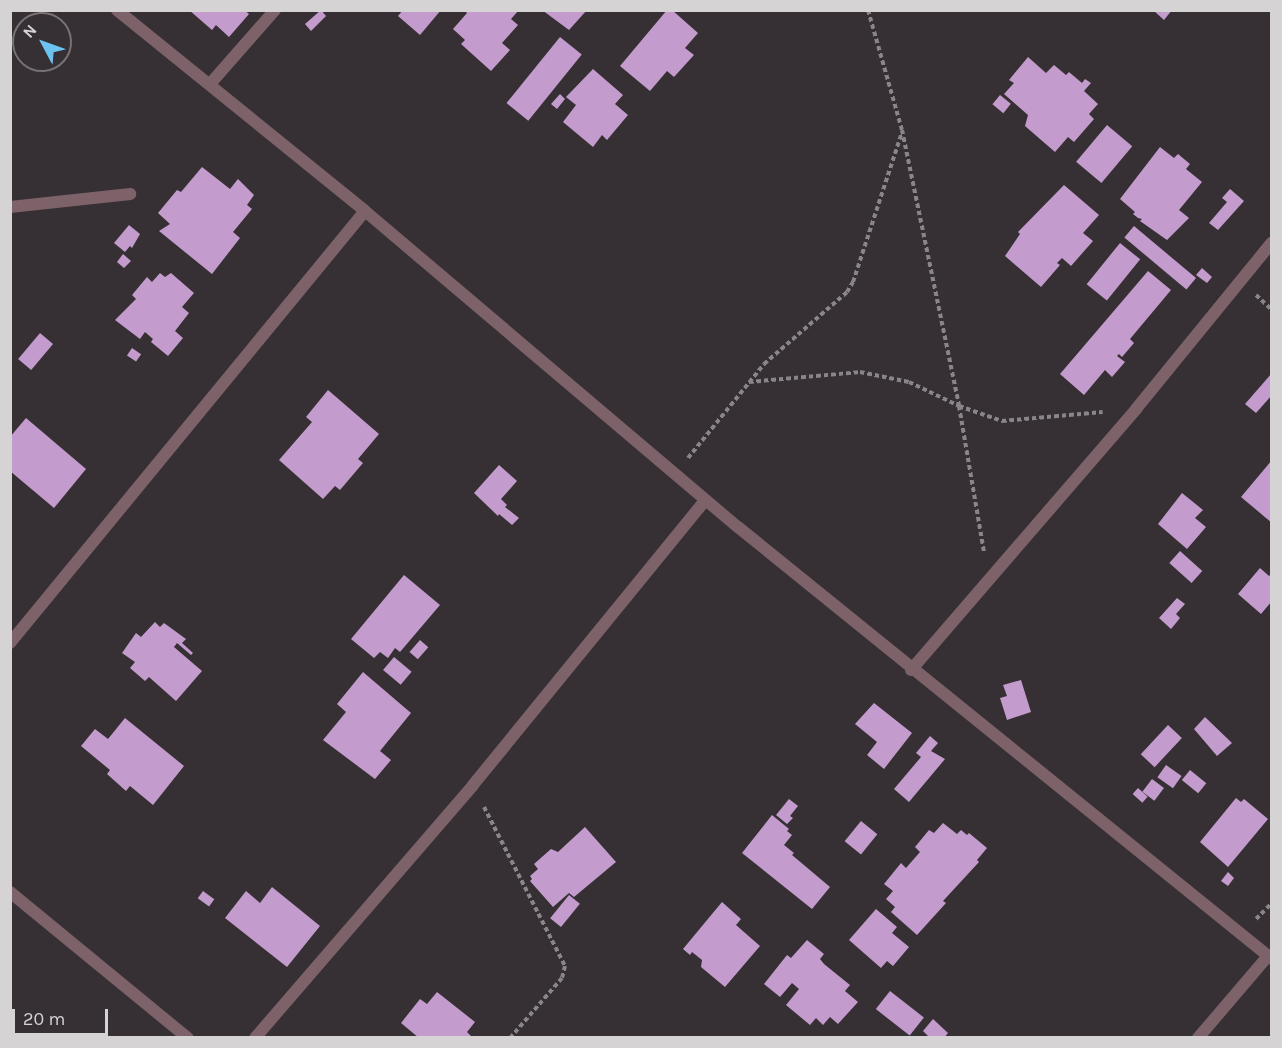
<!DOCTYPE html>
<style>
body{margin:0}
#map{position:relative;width:1282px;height:1048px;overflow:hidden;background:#363034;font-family:Karla,sans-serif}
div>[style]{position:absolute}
.building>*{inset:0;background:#c39ccd;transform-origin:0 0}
.path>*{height:4px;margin-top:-2px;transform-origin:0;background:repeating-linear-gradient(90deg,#898588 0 4.5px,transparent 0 7.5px)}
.minor>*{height:12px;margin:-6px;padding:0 6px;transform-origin:6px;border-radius:6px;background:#7d6269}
span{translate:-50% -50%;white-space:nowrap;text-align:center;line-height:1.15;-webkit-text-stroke:6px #363034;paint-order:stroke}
.frame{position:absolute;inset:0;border:12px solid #d6d3d5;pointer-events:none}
.north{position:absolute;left:12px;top:12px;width:60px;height:60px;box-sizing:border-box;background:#363034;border:2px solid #767174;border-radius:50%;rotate:311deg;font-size:16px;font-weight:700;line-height:24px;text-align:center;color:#d6d3d5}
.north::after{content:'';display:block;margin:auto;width:21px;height:27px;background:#6cc3f2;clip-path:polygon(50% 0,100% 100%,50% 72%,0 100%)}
.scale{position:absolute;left:12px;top:1009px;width:96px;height:27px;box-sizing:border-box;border:3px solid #d6d3d5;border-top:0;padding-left:8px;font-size:18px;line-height:21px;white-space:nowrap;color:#d6d3d5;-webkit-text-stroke:4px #363034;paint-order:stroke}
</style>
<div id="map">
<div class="building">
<i style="clip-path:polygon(189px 10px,244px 10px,249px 14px,229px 37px,216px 25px,212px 30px)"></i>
<i style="clip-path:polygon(321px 10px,326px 16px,311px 31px,305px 24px)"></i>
<i style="clip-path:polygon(403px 10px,441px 10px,420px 35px,398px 16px)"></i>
<i style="clip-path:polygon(464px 10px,519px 10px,511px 19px,518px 25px,502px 43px,510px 50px,491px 71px,461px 44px,465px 40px,453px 29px,467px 13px)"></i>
<i style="clip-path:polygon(542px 10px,587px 10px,569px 30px)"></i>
<i style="clip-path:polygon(667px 10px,672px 10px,698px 33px,685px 48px,694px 55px,674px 77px,667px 71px,650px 91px,620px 66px)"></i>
<i style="clip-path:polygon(1153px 10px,1172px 10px,1164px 20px)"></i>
<i style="left:560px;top:37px;width:28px;height:85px;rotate:39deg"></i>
<i style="clip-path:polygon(1028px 57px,1046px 73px,1054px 65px,1066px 75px,1069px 72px,1082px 83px,1085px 79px,1091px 83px,1084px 91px,1098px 104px,1089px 114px,1094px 119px,1074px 142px,1068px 137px,1055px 152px,1025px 126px,1028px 115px,1004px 94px,1014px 83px,1009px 80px)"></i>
<i style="clip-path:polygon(593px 69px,623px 95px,615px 104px,628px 115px,607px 140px,602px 135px,593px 147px,563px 122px,576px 105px,566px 97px)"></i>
<i style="clip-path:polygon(560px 94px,565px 99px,557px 109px,551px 104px)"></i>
<i style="left:1000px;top:95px;width:14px;height:12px;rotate:39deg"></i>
<i style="left:1107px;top:125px;width:33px;height:48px;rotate:40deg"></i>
<i style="clip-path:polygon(1160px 147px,1174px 158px,1178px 154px,1190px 164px,1186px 169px,1202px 182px,1179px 210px,1189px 218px,1167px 240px,1140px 221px,1142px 219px,1138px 218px,1133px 214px,1135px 212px,1120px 199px)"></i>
<i style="clip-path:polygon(202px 167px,230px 189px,238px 179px,254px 195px,247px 205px,252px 209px,233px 232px,240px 238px,212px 274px,159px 231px,170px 224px,158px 213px,177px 190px,181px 192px)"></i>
<i style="clip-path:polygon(1064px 185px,1099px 215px,1083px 233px,1093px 241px,1071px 266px,1062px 258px,1057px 263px,1060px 265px,1041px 287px,1005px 256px,1020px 234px,1018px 232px)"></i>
<i style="clip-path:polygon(1230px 189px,1244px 201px,1218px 230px,1209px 223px,1227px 202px,1222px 198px)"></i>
<i style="clip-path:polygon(129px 225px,140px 234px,132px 248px,130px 246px,125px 252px,114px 243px)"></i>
<i style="left:1134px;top:226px;width:81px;height:15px;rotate:40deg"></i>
<i style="left:1120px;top:243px;width:26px;height:53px;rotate:39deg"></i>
<i style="clip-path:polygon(123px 254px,131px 261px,124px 268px,117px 262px)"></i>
<i style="clip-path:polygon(1202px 268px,1212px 277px,1207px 283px,1196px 275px)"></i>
<i style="clip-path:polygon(1148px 271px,1171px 290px,1130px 339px,1134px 343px,1122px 357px,1119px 354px,1117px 356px,1125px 362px,1112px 377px,1105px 370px,1084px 395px,1060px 374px)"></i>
<i style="clip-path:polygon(160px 273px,165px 277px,171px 273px,194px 293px,182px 307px,189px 313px,175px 331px,183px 338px,168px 356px,151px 342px,153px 339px,145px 332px,140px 339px,115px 320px,136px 299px,132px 295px,147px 277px,152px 282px)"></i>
<i style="left:40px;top:333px;width:17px;height:34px;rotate:40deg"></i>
<i style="left:132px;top:348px;width:11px;height:9px;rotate:34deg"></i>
<i style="clip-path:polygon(1272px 373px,1272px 395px,1256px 413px,1245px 404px)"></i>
<i style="clip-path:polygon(328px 390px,379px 434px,358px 459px,363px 463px,340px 490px,335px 486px,323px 499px,279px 460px,312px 422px,306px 417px)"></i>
<i style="clip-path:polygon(26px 418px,86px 469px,54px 508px,10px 471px,10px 437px)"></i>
<i style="clip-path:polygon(1272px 460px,1272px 523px,1241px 497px)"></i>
<i style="clip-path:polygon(499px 465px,517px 481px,501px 499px,507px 505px,505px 507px,519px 518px,512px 525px,499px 514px,498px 516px,474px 493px)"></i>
<i style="clip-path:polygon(1182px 493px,1203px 510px,1195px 518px,1206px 527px,1187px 549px,1158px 524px)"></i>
<i style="left:1180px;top:551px;width:30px;height:16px;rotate:42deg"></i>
<i style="clip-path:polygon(1260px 568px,1269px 576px,1272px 573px,1272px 601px,1261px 614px,1238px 594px)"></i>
<i style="clip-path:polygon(404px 575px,440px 605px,400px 652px,395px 648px,388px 658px,380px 652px,374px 658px,351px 639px)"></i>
<i style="clip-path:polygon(1177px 598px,1185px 604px,1176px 614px,1180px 618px,1171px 629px,1159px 618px)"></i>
<i style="clip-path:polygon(155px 622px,160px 627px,164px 623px,186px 639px,182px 643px,193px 653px,191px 655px,177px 643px,174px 647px,202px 671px,176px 701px,149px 677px,145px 681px,130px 668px,135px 662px,122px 653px,136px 633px,141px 637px)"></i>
<i style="left:420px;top:640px;width:11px;height:16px;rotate:41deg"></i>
<i style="left:394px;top:657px;width:23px;height:17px;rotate:40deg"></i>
<i style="clip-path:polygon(363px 672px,411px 713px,380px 751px,391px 760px,375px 779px,323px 740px,346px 712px,337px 704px)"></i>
<i style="clip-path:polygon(1021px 680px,1031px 712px,1007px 720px,1000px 698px,1007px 696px,1003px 685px)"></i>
<i style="clip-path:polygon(874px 703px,912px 733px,884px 769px,867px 755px,877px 742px,855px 724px)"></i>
<i style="clip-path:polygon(1205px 717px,1232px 743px,1217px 756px,1194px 729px)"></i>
<i style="clip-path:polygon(125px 718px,184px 766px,153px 805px,130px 786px,126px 791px,107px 774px,110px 770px,81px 746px,95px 729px,108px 739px)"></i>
<i style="left:1168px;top:725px;width:19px;height:40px;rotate:43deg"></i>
<i style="clip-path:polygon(930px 736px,938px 743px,931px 751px,945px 759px,909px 802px,894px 789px,921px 757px,916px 753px)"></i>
<i style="left:1166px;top:765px;width:19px;height:15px;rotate:35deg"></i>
<i style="left:1190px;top:770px;width:21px;height:13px;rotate:39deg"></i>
<i style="left:1152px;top:779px;width:15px;height:16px;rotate:37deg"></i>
<i style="left:1138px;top:788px;width:13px;height:8px;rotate:42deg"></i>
<i style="clip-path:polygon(1236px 798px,1241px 802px,1244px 799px,1268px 819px,1228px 867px,1200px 842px)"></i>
<i style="clip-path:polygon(789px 799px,798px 806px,790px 816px,793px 818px,787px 824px,776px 815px)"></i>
<i style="clip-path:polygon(772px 815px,789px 829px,787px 831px,792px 835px,784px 845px,794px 853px,792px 855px,830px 887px,812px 909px,742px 853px)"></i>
<i style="left:861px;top:821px;width:21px;height:26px;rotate:39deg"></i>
<i style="clip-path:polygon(943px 823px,957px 834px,961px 830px,967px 835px,969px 833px,987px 848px,977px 860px,979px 862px,943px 901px,946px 903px,917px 935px,891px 912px,895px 907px,886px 899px,893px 891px,884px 884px,901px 863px,906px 868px,920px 852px,915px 847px,929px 830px,934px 833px)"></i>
<i style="clip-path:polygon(585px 827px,616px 862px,574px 897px,569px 893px,553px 907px,530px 881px,532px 879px,530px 876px,538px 869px,534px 864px,551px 849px,558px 852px)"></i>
<i style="clip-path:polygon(1228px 872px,1234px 878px,1228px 886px,1221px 881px)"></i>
<i style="clip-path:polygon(272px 887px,320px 926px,287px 967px,225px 918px,246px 891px,260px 903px)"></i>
<i style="left:203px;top:891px;width:14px;height:9px;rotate:36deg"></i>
<i style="left:569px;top:895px;width:14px;height:30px;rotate:39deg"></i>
<i style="clip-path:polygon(722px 902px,741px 919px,736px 925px,760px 946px,725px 987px,701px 967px,702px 960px,692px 952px,690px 955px,683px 949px)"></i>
<i style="clip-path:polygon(876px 909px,897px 927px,892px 933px,909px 947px,893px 966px,887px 961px,881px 968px,849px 940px)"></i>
<i style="clip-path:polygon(807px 940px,824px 954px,820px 959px,824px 964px,850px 985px,845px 991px,858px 1002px,838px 1024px,830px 1017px,823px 1025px,816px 1018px,810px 1025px,786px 1005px,799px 989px,792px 983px,780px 997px,764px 984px,787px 955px,791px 958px)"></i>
<i style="left:890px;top:991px;width:43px;height:23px;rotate:38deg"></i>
<i style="clip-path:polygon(437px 992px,475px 1022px,467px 1032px,473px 1038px,419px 1038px,401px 1023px,420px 999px,427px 1004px)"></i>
<i style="clip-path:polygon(933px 1019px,948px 1033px,944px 1038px,930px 1038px,923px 1031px)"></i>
</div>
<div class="path">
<i style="left:868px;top:10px;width:125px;rotate:74.2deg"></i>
<i style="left:902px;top:130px;width:282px;rotate:78.3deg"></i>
<i style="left:959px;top:406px;width:149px;rotate:80.3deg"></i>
<i style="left:1256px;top:295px;width:22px;rotate:43deg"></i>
<i style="left:749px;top:382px;width:111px;rotate:-5.1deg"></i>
<i style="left:860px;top:372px;width:50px;rotate:11.5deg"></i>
<i style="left:909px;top:382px;width:55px;rotate:25.6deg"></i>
<i style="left:959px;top:406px;width:46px;rotate:19.2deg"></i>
<i style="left:1002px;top:421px;width:101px;rotate:-5.1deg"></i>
<i style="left:688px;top:458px;width:121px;rotate:-51deg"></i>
<i style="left:764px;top:364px;width:110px;rotate:-40.9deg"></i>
<i style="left:847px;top:292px;width:12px;rotate:-59deg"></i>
<i style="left:853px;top:282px;width:158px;rotate:-71.9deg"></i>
<i style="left:484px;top:807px;width:178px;rotate:63deg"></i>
<i style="left:565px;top:966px;width:12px;rotate:104deg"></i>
<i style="left:562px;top:978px;width:79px;rotate:130.9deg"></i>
<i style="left:1256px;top:919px;width:23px;rotate:-45deg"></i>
</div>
<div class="minor">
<i style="left:117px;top:10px;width:319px;rotate:39deg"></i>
<i style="left:365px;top:211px;width:489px;rotate:40.3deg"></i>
<i style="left:738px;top:527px;width:687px;rotate:38.97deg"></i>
<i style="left:210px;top:84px;width:98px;rotate:-48.7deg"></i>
<i style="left:10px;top:207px;width:121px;rotate:-6.2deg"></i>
<i style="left:10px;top:643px;width:559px;rotate:-50.59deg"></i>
<i style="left:911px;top:670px;width:345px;rotate:-49.2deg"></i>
<i style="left:1136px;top:409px;width:215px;rotate:-50.8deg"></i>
<i style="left:10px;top:892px;width:230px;rotate:39.4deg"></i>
<i style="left:255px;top:1038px;width:334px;rotate:-49.2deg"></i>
<i style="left:473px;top:785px;width:367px;rotate:-50.8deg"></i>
<i style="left:1198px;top:1038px;width:108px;rotate:-49.5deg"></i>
</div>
<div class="frame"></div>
<div class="north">N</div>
<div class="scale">20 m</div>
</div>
